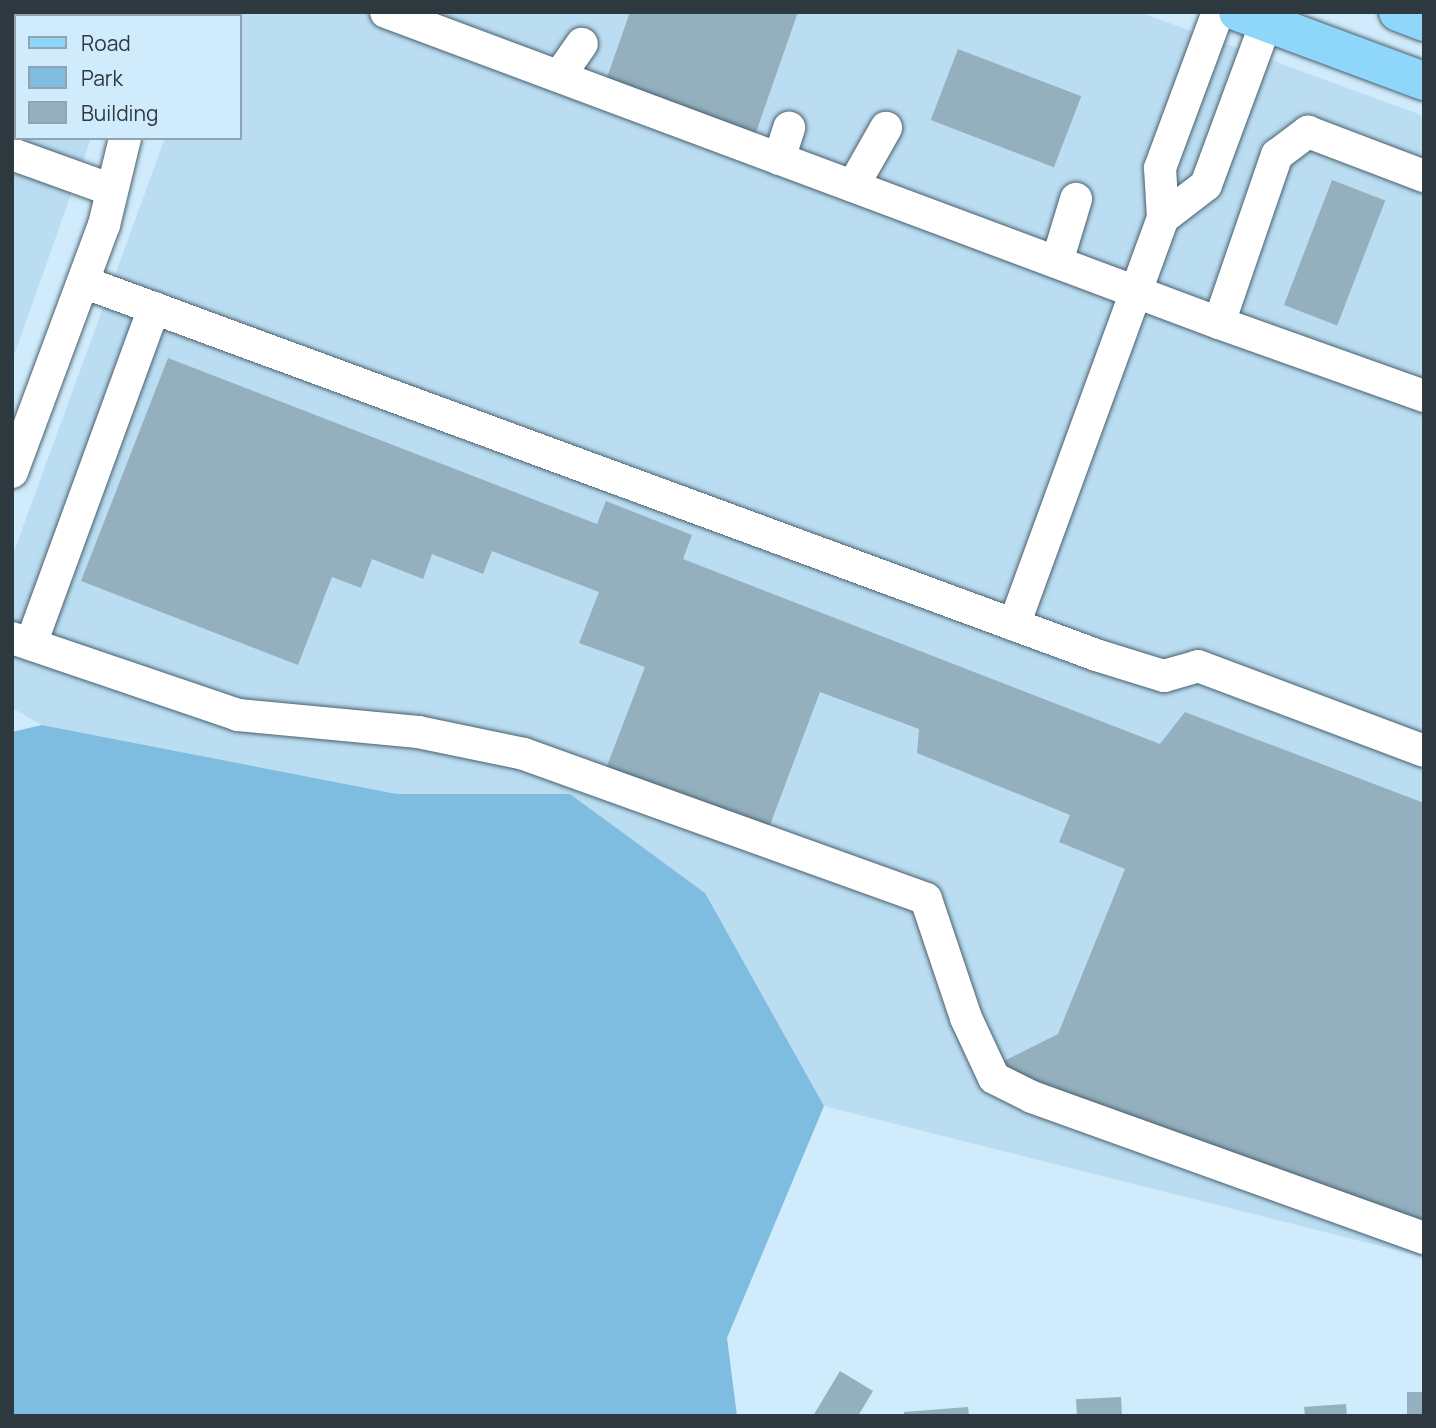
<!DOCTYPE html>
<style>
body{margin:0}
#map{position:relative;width:1436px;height:1428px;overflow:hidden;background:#d0ebfb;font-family:Manrope,sans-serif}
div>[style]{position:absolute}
.built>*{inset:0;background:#bbddf1}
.green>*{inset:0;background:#7fbde0}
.building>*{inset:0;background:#94afbe;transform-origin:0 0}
.roads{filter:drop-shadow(0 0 2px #49606e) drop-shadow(0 0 2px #49606e)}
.minor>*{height:32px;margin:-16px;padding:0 16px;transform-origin:16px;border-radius:16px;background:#fff}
.major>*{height:38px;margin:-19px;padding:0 19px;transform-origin:19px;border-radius:19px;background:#8ed7fa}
span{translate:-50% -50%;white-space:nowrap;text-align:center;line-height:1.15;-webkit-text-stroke:5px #d0ebfb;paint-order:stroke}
.frame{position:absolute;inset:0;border:14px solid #2e393f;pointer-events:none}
.legend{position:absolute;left:14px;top:14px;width:228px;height:126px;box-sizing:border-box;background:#d0ebfb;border:2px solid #8fa4b0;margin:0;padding:9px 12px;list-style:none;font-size:21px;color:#2e393f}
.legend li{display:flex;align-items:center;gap:14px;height:35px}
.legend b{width:35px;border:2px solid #8fa4b0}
</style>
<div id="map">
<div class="built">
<i style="clip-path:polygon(12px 12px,135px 12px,134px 16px,16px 16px,16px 138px,91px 138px,12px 361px)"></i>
<i style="clip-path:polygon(211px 12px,1139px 12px,1424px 116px,1424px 1257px,824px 1106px,774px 1019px,570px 794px,397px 794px,42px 725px,12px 708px,12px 557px,165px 138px,240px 138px,240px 16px,210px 16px)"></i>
</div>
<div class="green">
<i style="clip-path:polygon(42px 725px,397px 794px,570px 794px,705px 893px,824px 1106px,727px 1338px,737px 1416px,12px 1416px,12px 732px)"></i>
</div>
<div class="building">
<i style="clip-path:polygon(630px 12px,798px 12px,754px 138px,604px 86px)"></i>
<i style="left:958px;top:49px;width:132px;height:76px;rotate:21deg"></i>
<i style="left:1332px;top:180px;width:57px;height:134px;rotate:21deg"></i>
<i style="clip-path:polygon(168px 358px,597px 524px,606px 501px,692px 535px,683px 559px,1160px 744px,1185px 712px,1424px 803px,1424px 1233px,1012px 1078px,1004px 1061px,1058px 1034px,1125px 869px,1059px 842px,1070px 815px,917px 753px,919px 729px,820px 692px,767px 833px,605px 771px,645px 667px,579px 643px,599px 592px,492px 551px,483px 574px,432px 554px,423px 579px,372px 559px,361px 588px,332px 577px,298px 665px,81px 581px)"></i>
<i style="clip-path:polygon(840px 1371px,873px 1391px,858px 1416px,813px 1416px)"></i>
<i style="left:1407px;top:1392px;width:17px;height:24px"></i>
<i style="left:1121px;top:1397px;width:19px;height:45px;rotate:87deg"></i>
<i style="clip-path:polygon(1346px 1404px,1347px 1416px,1305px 1416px,1304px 1407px)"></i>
<i style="clip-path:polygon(968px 1407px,969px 1416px,904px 1416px,904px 1412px)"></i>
</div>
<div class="roads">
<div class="minor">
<i style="left:386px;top:12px;width:889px;rotate:20.47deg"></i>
<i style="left:1219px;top:323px;width:178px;rotate:-71deg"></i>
<i style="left:1277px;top:155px;width:39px;rotate:-37deg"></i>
<i style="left:1308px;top:132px;width:124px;rotate:20.8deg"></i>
<i style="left:171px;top:16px;width:4px;rotate:-76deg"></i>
<i style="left:560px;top:75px;width:38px;rotate:-55deg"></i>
<i style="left:12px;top:154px;width:106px;rotate:19.8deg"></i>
<i style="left:779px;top:159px;width:33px;rotate:-72deg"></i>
<i style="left:853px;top:186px;width:67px;rotate:-60.4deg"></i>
<i style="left:1163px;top:218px;width:54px;rotate:-37.5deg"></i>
<i style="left:1206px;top:185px;width:173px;rotate:-69.7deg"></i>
<i style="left:1057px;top:262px;width:66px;rotate:-73.2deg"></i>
<i style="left:83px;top:282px;width:1079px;rotate:20.21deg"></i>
<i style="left:1096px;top:655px;width:71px;rotate:17.2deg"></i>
<i style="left:1164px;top:676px;width:35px;rotate:-16deg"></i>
<i style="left:1198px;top:666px;width:241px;rotate:20.6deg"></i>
<i style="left:1219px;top:323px;width:218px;rotate:19.6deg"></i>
<i style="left:12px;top:472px;width:264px;rotate:-69.6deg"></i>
<i style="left:104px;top:225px;width:89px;rotate:-76.4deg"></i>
<i style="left:1014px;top:625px;width:433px;rotate:-69.9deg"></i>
<i style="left:1163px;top:218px;width:50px;rotate:-93.4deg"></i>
<i style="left:1160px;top:168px;width:166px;rotate:-69.6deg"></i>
<i style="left:12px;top:638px;width:239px;rotate:18.8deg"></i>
<i style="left:238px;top:715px;width:181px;rotate:5.4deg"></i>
<i style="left:418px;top:732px;width:108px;rotate:11.7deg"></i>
<i style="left:524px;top:754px;width:427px;rotate:19.8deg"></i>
<i style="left:926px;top:899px;width:126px;rotate:71.4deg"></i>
<i style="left:966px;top:1018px;width:66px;rotate:65deg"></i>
<i style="left:994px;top:1078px;width:42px;rotate:26.6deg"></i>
<i style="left:1032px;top:1097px;width:417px;rotate:19.8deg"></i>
<i style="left:31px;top:644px;width:358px;rotate:-69.9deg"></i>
</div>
<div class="major">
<i style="left:1238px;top:12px;width:198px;rotate:20.4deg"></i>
<i style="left:1398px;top:12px;width:28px;rotate:21deg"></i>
</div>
</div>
<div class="frame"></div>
<ul class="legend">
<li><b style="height:9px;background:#8ed7fa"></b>Road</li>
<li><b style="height:19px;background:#7fbde0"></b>Park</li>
<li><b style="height:19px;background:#94afbe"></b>Building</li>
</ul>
</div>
